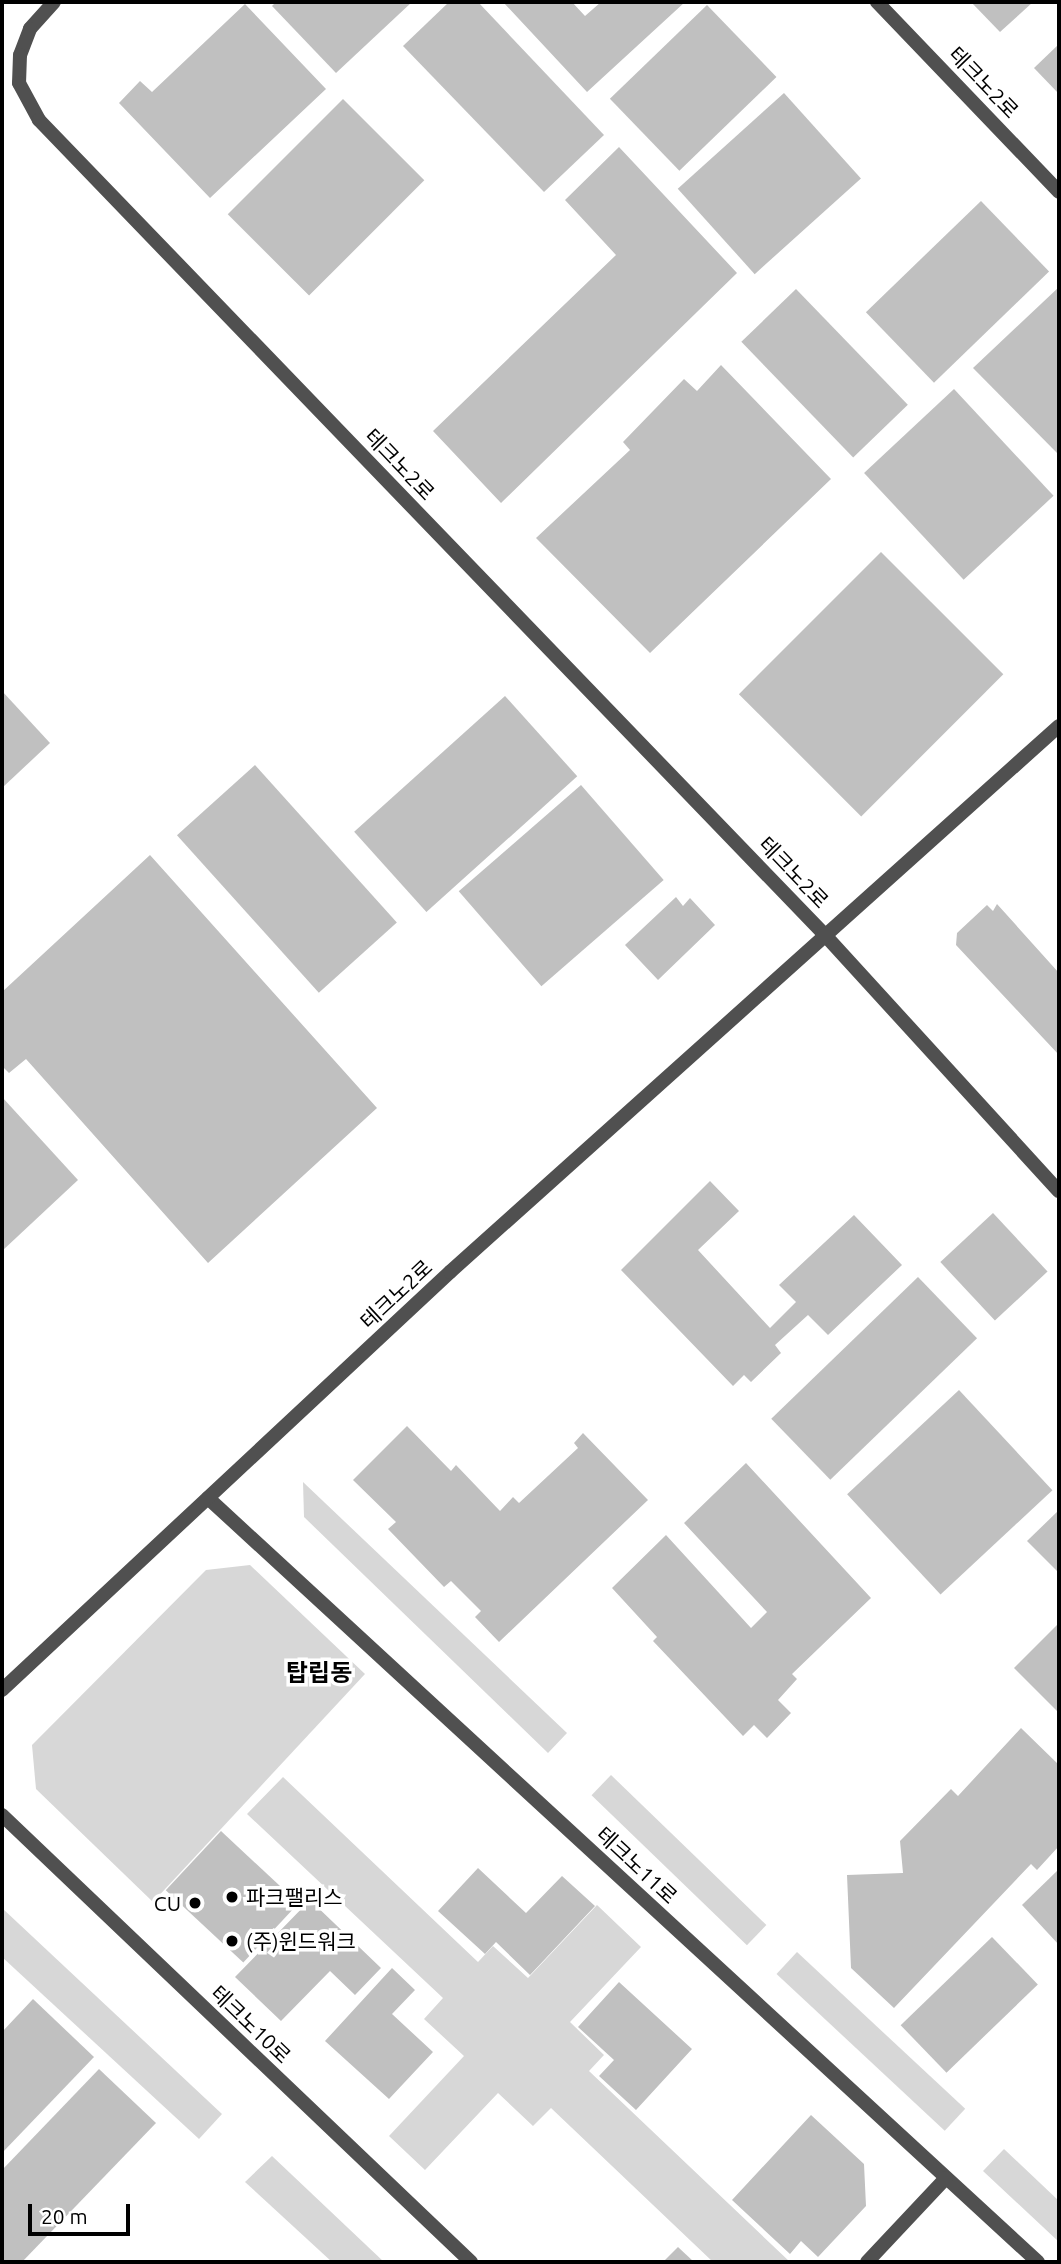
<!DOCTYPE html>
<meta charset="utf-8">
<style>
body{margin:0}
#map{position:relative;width:1061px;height:2264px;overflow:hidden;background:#fff;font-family:Ubuntu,"Noto Sans KR",sans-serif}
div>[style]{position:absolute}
.green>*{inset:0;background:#d7d7d7;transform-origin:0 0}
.building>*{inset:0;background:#c0c0c0;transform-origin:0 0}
.minor>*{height:14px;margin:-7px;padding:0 7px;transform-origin:7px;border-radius:7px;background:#505050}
.tertiary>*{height:14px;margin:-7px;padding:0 7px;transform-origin:7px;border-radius:7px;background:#505050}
.dots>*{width:19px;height:19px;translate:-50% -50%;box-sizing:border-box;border:4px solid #fff;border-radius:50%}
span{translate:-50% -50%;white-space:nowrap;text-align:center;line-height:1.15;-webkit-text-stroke:7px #fff;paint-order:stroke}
.street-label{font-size:21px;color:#000}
.poi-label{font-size:21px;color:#000}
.left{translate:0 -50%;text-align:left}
.right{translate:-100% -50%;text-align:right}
.quarter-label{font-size:24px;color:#000;font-weight:700}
.frame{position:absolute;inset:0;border:4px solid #000;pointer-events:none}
.scale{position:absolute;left:28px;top:2204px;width:102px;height:32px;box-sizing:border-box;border:4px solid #000;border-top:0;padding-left:9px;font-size:21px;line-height:24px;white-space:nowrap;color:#000;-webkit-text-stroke:5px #fff;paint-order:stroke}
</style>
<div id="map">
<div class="green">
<i style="clip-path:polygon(303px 1482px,567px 1733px,548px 1753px,304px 1517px)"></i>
<i style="clip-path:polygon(250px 1565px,365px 1674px,153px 1902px,36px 1789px,32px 1745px,206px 1570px)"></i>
<i style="left:611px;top:1775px;width:216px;height:28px;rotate:44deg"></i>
<i style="clip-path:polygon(283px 1777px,478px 1962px,493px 1946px,528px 1978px,597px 1905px,641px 1947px,570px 2022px,604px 2055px,589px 2071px,790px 2262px,713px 2262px,551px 2108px,533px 2126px,498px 2093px,425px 2170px,389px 2136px,464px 2056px,424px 2019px,443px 1998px,247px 1814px)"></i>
<i style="clip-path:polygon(2px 1908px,222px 2114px,199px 2139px,2px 1957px)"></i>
<i style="left:797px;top:1952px;width:230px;height:30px;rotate:43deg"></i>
<i style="clip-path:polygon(1004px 2149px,1059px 2201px,1059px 2242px,983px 2171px)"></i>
<i style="clip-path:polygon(272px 2156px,384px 2262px,332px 2262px,245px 2182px)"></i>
</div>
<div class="building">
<i style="clip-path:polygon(276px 2px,412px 2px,336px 73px,272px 6px)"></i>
<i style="clip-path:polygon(449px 2px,478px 2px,604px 135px,544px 192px,403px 46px)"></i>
<i style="clip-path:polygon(503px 2px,572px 2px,585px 16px,601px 2px,685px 2px,587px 92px)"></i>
<i style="clip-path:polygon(971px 2px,1033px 2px,1000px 32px)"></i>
<i style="clip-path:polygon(245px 4px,326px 89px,210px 198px,119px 103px,140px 81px,152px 92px)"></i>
<i style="left:707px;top:5px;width:100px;height:135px;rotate:46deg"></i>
<i style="clip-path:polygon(1059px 44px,1059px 94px,1034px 68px)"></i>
<i style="left:784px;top:93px;width:115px;height:143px;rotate:48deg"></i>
<i style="left:343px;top:99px;width:115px;height:163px;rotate:45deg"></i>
<i style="clip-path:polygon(619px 147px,737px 273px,501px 503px,433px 431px,616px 255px,565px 200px)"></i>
<i style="left:981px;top:201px;width:98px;height:160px;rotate:46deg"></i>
<i style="clip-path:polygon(1059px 287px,1059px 455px,973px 368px)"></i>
<i style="left:796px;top:289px;width:161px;height:76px;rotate:46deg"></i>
<i style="clip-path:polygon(721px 365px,831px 479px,650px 653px,536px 538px,630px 450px,623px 442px,684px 379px,697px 391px)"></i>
<i style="left:954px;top:389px;width:146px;height:123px;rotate:47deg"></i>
<i style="left:881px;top:552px;width:173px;height:201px;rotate:45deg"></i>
<i style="clip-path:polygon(2px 691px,50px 743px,2px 788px)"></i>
<i style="left:505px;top:696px;width:108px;height:203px;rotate:48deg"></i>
<i style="left:255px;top:765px;width:212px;height:105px;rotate:48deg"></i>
<i style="left:581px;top:785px;width:126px;height:162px;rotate:49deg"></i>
<i style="clip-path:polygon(150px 855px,377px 1108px,208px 1263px,26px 1059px,9px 1073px,2px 1066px,2px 992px)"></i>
<i style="clip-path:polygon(676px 897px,683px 906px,690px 898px,715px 925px,658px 980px,625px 945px)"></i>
<i style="clip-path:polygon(997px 904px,1059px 973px,1059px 1055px,956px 945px,957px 933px,987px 905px,993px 911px)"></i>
<i style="clip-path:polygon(2px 1097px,78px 1180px,2px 1251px)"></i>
<i style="clip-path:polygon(710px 1181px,739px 1211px,698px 1250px,770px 1328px,796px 1302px,779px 1285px,854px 1215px,902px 1265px,828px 1335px,808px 1315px,775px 1345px,781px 1353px,751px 1382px,744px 1375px,733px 1386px,621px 1270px)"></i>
<i style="left:993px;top:1213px;width:80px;height:72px;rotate:47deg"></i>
<i style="left:918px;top:1277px;width:85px;height:204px;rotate:46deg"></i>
<i style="left:959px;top:1390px;width:137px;height:153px;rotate:47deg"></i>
<i style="clip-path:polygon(407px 1426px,451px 1471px,456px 1465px,500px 1511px,513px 1497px,519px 1503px,578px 1448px,574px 1443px,583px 1433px,648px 1500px,499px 1642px,475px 1617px,481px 1611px,451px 1581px,444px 1587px,388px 1529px,396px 1522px,353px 1480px)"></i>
<i style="clip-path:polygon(746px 1463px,871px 1598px,792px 1674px,797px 1679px,778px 1700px,791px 1713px,767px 1738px,754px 1725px,743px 1736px,653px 1641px,657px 1637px,612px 1588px,666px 1535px,751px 1628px,767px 1612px,684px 1523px)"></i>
<i style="clip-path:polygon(1059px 1510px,1059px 1573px,1027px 1541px)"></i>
<i style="clip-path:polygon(1059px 1623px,1059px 1713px,1014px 1668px)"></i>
<i style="clip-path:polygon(1021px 1728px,1059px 1765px,1059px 1846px,1037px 1870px,1031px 1864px,894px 2008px,851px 1968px,847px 1875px,903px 1873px,900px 1841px,951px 1789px,958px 1796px)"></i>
<i style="left:221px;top:1831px;width:106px;height:81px;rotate:43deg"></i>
<i style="clip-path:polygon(478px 1868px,526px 1913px,562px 1876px,595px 1906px,530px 1975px,496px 1942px,485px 1954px,438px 1911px)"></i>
<i style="clip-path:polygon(1059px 1869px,1059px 1945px,1022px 1905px)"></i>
<i style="clip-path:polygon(310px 1900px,381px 1968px,355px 1995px,330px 1971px,281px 2021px,235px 1977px)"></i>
<i style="left:992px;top:1937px;width:66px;height:127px;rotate:46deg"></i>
<i style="clip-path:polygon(392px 1968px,415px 1990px,392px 2014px,433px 2052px,389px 2099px,325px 2041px)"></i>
<i style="clip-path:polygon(619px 1982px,692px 2049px,636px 2110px,599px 2076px,614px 2060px,578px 2027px)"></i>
<i style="clip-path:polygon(33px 1999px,94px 2057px,2px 2153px,2px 2032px)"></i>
<i style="clip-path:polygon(99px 2069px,156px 2123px,22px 2262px,2px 2262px,2px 2170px)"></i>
<i style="clip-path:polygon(811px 2115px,864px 2164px,866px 2206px,818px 2257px,801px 2241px,790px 2254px,732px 2200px)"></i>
<i style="clip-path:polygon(678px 2247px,694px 2262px,663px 2262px)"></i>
</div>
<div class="minor">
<i style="left:54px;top:2px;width:36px;rotate:132deg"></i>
<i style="left:30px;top:29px;width:28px;rotate:111deg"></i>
<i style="left:20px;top:55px;width:28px;rotate:92deg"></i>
<i style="left:19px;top:83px;width:42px;rotate:61.6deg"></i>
<i style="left:39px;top:120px;width:1131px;rotate:46.04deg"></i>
<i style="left:824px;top:934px;width:348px;rotate:47.6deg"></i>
<i style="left:877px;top:2px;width:263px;rotate:46.2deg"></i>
<i style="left:208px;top:1498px;width:1128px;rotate:42.63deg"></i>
<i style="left:867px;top:2262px;width:115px;rotate:-46.8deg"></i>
</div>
<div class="tertiary">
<i style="left:2px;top:1690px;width:613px;rotate:-43.02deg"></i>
<i style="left:450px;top:1272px;width:818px;rotate:-41.88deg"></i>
<i style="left:2px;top:1815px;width:648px;rotate:43.62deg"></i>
</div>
<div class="dots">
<i style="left:232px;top:1897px;background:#000"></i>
<i style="left:195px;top:1903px;background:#000"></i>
<i style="left:232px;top:1941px;background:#000"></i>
</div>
<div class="street-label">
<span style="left:984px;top:82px;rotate:46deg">테크노2로</span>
<span style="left:400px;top:464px;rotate:46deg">테크노2로</span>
<span style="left:794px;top:872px;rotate:46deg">테크노2로</span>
<span style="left:396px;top:1294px;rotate:-43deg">테크노2로</span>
<span style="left:637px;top:1865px;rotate:43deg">테크노11로</span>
<span style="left:251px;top:2024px;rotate:44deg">테크노10로</span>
</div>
<div class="poi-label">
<span class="left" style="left:246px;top:1897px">파크팰리스</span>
<span class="right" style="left:181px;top:1903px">CU</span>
<span class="left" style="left:246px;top:1941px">(주)윈드워크</span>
</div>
<div class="quarter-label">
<span style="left:319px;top:1673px">탑립동</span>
</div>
<div class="frame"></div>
<div class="scale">20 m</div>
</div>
